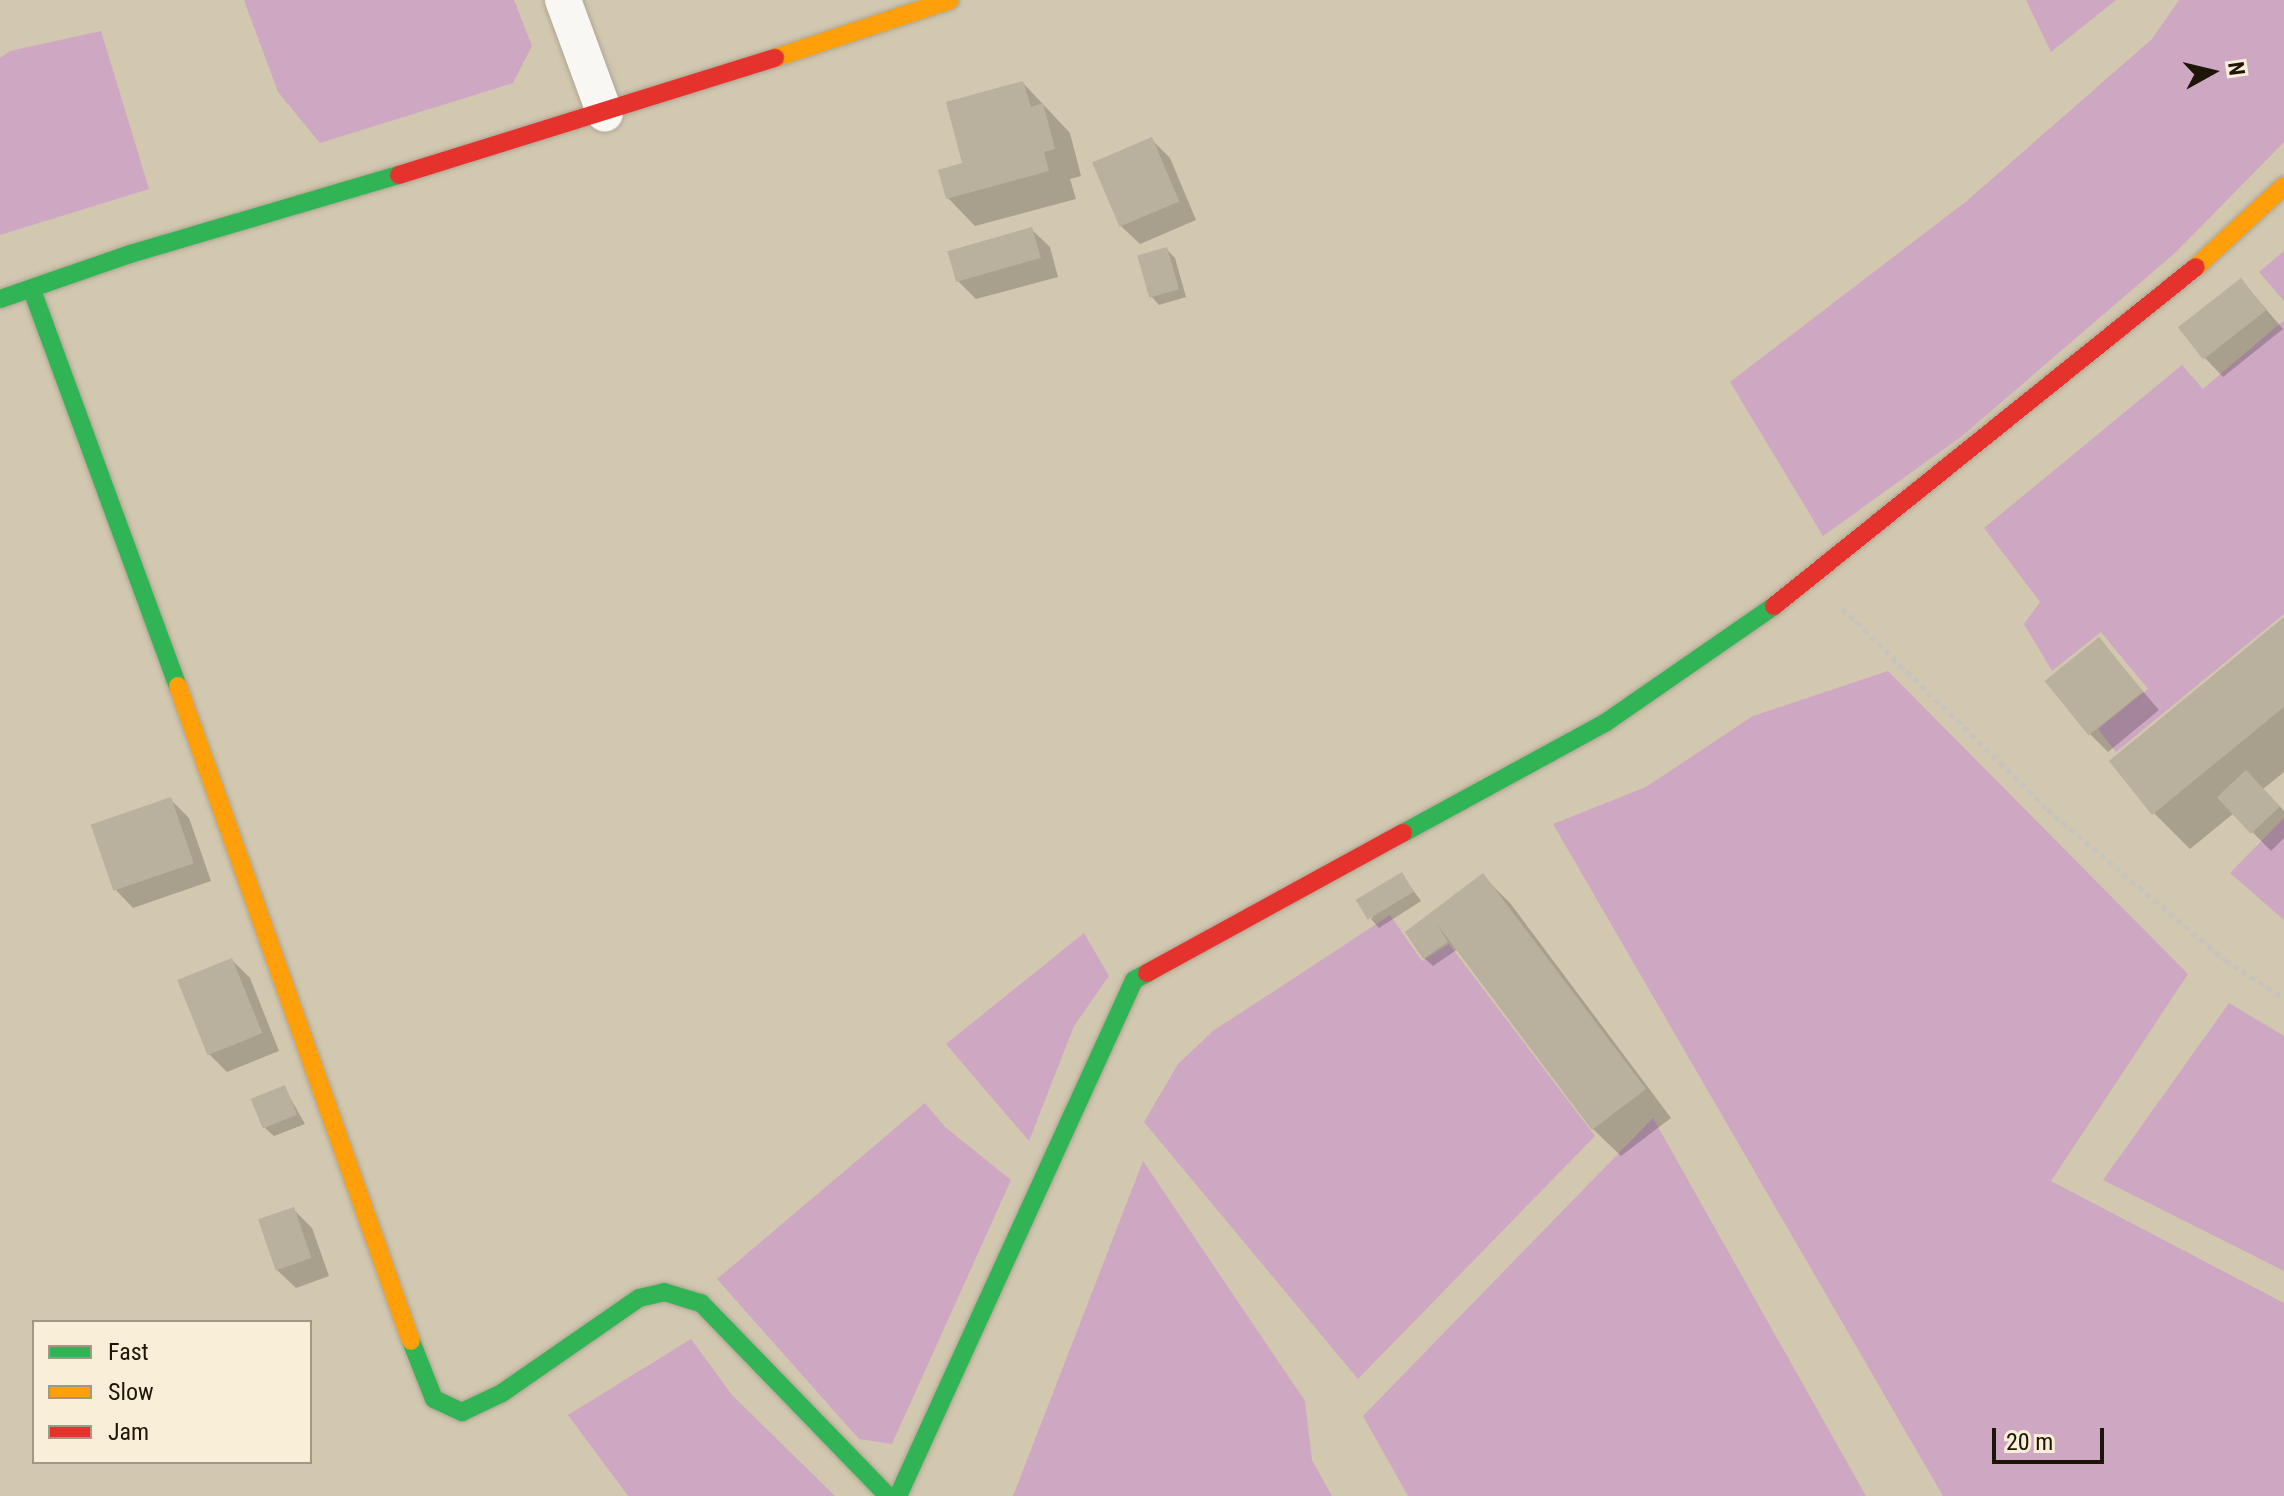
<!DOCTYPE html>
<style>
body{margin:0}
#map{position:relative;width:2284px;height:1496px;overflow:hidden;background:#d2c7af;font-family:"Roboto Condensed",sans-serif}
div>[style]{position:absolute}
.water>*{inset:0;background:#cea8c3}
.shadow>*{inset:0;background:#0003}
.building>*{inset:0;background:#b9b09d;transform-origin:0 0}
.path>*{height:5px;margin-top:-2.5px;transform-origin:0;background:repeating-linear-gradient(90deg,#c6c4bd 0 6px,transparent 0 10px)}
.roads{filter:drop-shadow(0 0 2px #ada592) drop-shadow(0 0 2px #ada592)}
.street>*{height:36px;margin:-18px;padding:0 18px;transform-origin:18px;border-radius:18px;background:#f8f7f3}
.fast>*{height:18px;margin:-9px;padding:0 9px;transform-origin:9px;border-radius:9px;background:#30b455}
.slow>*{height:18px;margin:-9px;padding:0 9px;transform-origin:9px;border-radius:9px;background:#ff9f0a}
.jam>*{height:18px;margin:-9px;padding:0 9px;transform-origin:9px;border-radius:9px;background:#e5322d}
span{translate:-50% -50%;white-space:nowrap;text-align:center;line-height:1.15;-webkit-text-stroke:8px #f9efd9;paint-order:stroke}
.legend{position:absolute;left:32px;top:1320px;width:280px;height:144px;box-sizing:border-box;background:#f9efd9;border:2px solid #a19885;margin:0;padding:10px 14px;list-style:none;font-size:24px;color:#1d1606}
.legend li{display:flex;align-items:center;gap:16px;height:40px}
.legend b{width:40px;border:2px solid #a19885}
.north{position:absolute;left:2172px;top:32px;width:80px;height:80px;-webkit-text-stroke:6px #f9efd9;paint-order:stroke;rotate:82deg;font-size:22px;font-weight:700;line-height:32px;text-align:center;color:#1d1606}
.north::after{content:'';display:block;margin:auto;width:28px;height:36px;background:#1d1606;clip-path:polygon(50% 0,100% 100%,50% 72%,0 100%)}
.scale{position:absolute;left:1992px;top:1428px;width:112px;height:36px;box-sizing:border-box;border:4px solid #1d1606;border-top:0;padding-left:10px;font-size:24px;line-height:28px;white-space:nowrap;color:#1d1606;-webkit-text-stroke:6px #f9efd9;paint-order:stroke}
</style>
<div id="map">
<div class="water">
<i style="clip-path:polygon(244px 0,514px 0,532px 46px,513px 83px,320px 143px,278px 92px)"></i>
<i style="clip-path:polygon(2026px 0,2116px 0,2051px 52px)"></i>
<i style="clip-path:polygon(2179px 0,2284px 0,2284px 142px,2175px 253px,1962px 436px,1823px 536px,1730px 382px,1968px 200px,2152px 39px)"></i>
<i style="clip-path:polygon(101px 31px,149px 189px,0 235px,0 58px,10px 51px)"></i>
<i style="clip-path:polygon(2284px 251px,2284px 301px,2259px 272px)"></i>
<i style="clip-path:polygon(2284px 320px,2284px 614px,2116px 752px,2098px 729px,2148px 689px,2101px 632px,2052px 671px,2024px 624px,2040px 602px,1984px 528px,2182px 365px,2203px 389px)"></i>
<i style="clip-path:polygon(1888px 671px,2188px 974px,2051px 1181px,2284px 1303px,2284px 1496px,1943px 1496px,1553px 824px,1646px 787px,1753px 716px)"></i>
<i style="clip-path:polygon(2284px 818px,2284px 920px,2230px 873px)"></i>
<i style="clip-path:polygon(1390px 915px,1422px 961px,1449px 944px,1595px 1136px,1358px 1379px,1144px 1122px,1178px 1064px,1213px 1031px)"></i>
<i style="clip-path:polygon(1084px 933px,1109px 976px,1074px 1026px,1029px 1141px,946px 1044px)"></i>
<i style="clip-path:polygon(2229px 1003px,2284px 1036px,2284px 1271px,2103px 1180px)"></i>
<i style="clip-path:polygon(925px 1103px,945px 1127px,1011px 1180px,892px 1444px,859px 1439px,717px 1279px)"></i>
<i style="clip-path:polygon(1653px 1118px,1866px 1496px,1408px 1496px,1363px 1416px)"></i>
<i style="clip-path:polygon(1143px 1161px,1305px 1401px,1312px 1460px,1332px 1496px,1013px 1496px)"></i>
<i style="clip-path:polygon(691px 1339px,732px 1395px,835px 1496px,628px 1496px,568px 1415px)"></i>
</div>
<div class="shadow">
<i style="clip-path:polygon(1023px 83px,1070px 133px,1081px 176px,1070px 179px,1076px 199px,975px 226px,948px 198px,964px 165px)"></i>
<i style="clip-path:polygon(1151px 139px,1170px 158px,1196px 220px,1140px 244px,1121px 226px)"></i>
<i style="clip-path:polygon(1031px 229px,1050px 247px,1058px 277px,976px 299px,958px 281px)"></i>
<i style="clip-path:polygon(1167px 250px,1175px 258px,1186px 297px,1159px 305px,1151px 296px)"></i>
<i style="clip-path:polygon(2241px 280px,2283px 329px,2223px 377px,2205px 358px)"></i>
<i style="clip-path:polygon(2284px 620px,2284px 772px,2263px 789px,2284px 811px,2284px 838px,2271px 851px,2234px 813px,2190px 849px,2154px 813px)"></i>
<i style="clip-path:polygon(2099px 640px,2159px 710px,2108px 752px,2090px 734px)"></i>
<i style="clip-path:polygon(171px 800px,189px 818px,211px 881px,133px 908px,115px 889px)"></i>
<i style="clip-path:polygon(1402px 875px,1421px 901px,1379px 928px,1371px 919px)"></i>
<i style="clip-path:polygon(1483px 876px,1510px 903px,1671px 1118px,1621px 1156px,1593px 1129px,1458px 949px,1433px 966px,1424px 958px,1436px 925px)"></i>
<i style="clip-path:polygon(232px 960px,250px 978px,279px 1051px,227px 1072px,208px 1053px)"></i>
<i style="clip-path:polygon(284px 1087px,305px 1124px,274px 1136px,265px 1128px)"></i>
<i style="clip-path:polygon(293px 1209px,312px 1228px,329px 1276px,296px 1288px,277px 1270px)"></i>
</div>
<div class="building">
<i style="clip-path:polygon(1023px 81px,1031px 107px,1043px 103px,1055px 149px,1044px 152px,1049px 171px,946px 199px,938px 170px,962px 163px,946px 102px)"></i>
<i style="left:1152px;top:137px;width:70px;height:65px;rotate:67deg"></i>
<i style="left:1032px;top:227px;width:32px;height:88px;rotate:74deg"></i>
<i style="left:1167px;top:247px;width:44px;height:31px;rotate:74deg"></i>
<i style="left:2241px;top:278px;width:41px;height:80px;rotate:52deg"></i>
<i style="clip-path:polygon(2284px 617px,2284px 707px,2152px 815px,2109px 761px)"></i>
<i style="left:2099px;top:637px;width:70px;height:70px;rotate:51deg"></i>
<i style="left:2246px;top:770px;width:50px;height:40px;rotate:47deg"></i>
<i style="left:171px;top:797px;width:70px;height:85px;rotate:71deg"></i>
<i style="left:1402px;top:872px;width:23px;height:54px;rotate:59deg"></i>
<i style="clip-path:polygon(1483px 873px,1646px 1089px,1592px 1130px,1436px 923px,1448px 942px,1423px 959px,1405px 932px)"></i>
<i style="left:232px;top:958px;width:81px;height:59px;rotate:68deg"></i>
<i style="left:285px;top:1085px;width:32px;height:37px;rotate:68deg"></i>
<i style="left:294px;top:1207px;width:54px;height:38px;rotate:71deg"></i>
</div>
<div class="path">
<i style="left:1842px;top:608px;width:287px;rotate:44.4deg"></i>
<i style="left:2047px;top:809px;width:233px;rotate:40.3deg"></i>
<i style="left:2225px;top:960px;width:70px;rotate:32.8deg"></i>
</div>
<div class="roads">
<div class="street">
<i style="left:563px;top:0;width:121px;rotate:69.8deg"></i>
</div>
<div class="fast">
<i style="left:32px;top:290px;width:422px;rotate:69.8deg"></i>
<i style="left:0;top:299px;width:138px;rotate:-19.1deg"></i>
<i style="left:130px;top:254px;width:280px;rotate:-16.4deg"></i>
<i style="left:1403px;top:833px;width:230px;rotate:-28.6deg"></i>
<i style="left:1605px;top:723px;width:206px;rotate:-34.7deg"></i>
<i style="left:411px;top:1341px;width:62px;rotate:68.4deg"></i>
<i style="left:434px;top:1399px;width:31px;rotate:25deg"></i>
<i style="left:462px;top:1412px;width:44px;rotate:-25.4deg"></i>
<i style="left:502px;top:1393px;width:167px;rotate:-34.7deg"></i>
<i style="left:639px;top:1298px;width:26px;rotate:-13deg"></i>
<i style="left:664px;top:1292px;width:39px;rotate:17deg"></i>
<i style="left:701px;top:1303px;width:269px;rotate:45.9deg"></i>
<i style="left:898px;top:1496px;width:567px;rotate:-65.42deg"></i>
<i style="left:1134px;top:980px;width:15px;rotate:-28deg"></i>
</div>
<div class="slow">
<i style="left:775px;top:58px;width:184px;rotate:-18.3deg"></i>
<i style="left:2196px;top:267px;width:120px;rotate:-42.6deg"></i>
<i style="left:178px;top:686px;width:695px;rotate:70.42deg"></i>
</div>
<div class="jam">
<i style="left:399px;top:175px;width:394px;rotate:-17.3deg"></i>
<i style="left:1774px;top:606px;width:541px;rotate:-38.78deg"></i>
<i style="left:1147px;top:973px;width:292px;rotate:-28.7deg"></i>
</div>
</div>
<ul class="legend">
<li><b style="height:10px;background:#30b455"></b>Fast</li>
<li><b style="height:10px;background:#ff9f0a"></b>Slow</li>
<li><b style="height:10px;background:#e5322d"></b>Jam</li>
</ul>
<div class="north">N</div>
<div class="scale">20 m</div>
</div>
